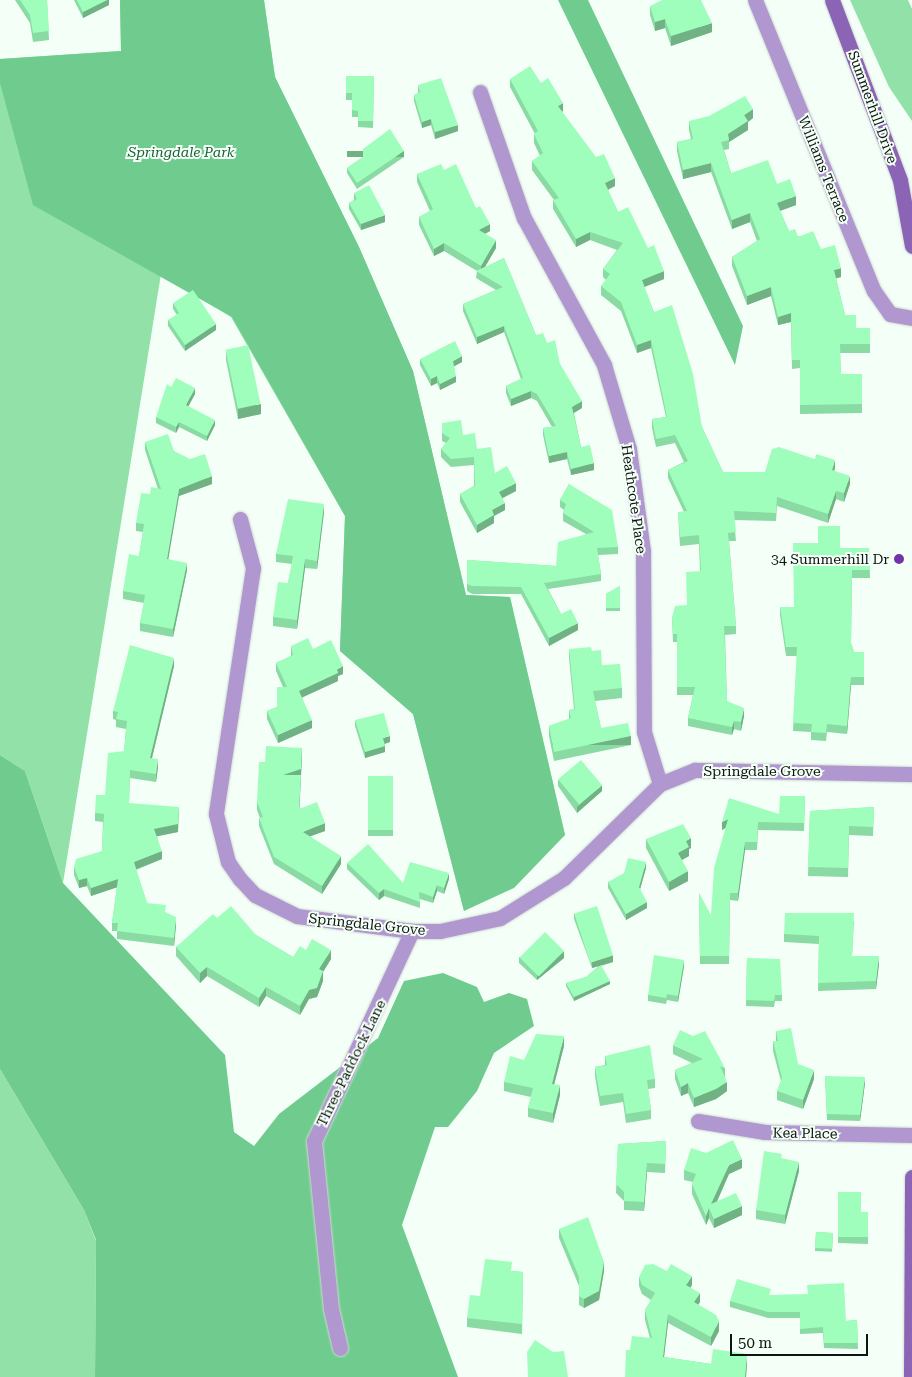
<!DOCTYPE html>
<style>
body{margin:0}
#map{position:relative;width:912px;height:1377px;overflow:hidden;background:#f4fff7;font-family:"Roboto Serif",serif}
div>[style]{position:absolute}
.green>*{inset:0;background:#91e1a9}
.forest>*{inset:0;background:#6fcc8e}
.roads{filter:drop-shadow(0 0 1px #cfd9d2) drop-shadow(0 0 1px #cfd9d2)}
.street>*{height:15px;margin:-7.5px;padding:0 7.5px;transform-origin:7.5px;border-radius:7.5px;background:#b097cf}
.secondary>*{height:15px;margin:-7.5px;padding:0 7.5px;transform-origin:7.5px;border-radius:7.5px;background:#8c64b6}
.wall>*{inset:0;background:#8adaa3;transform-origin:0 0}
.shaded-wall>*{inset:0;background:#70b284;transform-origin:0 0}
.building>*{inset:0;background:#a0febd;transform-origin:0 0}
.dots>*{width:14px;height:14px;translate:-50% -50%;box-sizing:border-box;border:2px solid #f4fff7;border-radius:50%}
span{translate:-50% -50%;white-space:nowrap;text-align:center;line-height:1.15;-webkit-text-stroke:4px #f4fff7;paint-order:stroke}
.street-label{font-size:14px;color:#0e140f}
.park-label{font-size:14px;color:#1b5e36;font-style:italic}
.poi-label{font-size:14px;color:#0e140f}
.right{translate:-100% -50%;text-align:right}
.scale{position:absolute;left:730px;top:1334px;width:138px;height:22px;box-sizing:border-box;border:2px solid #0e140f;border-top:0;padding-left:6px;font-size:15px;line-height:18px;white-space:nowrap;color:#0e140f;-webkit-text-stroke:4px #f4fff7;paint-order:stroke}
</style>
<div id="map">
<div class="green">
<i style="clip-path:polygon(120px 0,264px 0,275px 77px,359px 247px,413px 371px,466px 595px,510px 597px,565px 835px,464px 911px,413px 714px,340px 651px,345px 516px,231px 317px,161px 274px,63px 883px,25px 771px,0 755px,0 59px,121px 51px)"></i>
<i style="clip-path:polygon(850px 0,908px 0,912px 9px,912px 121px,889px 87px)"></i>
<i style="clip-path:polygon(0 1069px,84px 1210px,96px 1241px,95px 1377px,0 1377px)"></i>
</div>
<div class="forest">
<i style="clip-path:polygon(120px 0,264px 0,275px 77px,359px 247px,413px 371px,466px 595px,510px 597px,565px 835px,514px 888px,464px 911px,413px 714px,340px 651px,345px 516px,232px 317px,33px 205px,0 83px,0 59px,121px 51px)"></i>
<i style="clip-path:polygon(558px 0,588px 0,743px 326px,735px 365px)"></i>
<i style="clip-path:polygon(0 755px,25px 771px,63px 883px,225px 1055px,234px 1132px,254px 1146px,279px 1114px,378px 1038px,404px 981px,443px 973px,477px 987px,484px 1002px,509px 993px,527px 999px,534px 1026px,494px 1053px,477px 1091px,448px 1127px,435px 1127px,402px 1225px,458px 1377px,95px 1377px,96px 1240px,84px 1210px,0 1069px)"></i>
</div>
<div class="roads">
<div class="street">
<i style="left:755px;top:0;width:314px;rotate:67.8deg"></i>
<i style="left:874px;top:291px;width:28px;rotate:55deg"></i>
<i style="left:890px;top:314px;width:22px;rotate:10deg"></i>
<i style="left:480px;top:92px;width:133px;rotate:70.8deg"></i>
<i style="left:524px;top:218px;width:167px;rotate:61.4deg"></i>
<i style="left:604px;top:365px;width:88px;rotate:73.4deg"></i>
<i style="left:629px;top:449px;width:103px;rotate:82.2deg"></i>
<i style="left:643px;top:551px;width:181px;rotate:89.7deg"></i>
<i style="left:644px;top:732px;width:54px;rotate:72.9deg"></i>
<i style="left:240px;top:519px;width:51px;rotate:75.1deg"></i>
<i style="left:253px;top:568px;width:249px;rotate:98.6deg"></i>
<i style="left:216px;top:814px;width:49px;rotate:76deg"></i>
<i style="left:228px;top:862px;width:21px;rotate:55deg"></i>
<i style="left:240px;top:879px;width:22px;rotate:47deg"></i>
<i style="left:255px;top:895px;width:47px;rotate:26.6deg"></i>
<i style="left:297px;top:916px;width:116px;rotate:7.4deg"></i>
<i style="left:412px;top:931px;width:28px"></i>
<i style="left:440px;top:931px;width:61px;rotate:-12.2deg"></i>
<i style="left:500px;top:918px;width:75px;rotate:-32deg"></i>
<i style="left:564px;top:878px;width:134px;rotate:-44.4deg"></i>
<i style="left:660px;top:784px;width:38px;rotate:-22deg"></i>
<i style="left:695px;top:770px;width:217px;rotate:1.1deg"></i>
<i style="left:698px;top:1121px;width:68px;rotate:9.3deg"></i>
<i style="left:765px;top:1132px;width:147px;rotate:1.2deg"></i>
<i style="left:340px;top:1348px;width:40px;rotate:-103deg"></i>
<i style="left:331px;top:1309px;width:169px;rotate:-95.8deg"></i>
<i style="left:314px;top:1141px;width:232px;rotate:-65deg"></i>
</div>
<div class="secondary">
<i style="left:832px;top:0;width:192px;rotate:69.3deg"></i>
<i style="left:900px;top:180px;width:67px;rotate:79.7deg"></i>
<i style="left:911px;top:1377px;width:200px;rotate:-89.7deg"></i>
</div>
</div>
<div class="wall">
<i style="clip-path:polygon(15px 0,47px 0,49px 40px,33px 42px,30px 23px)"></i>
<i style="clip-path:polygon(74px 0,109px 0,109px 5px,83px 18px)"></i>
<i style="clip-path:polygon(650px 6px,712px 32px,671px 46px,665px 28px,655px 31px,650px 15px)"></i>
<i style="clip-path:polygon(346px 76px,374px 76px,373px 128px,358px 127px,358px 117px,352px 117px,352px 100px,346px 100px)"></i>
<i style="clip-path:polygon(510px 79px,541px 83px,563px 111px,562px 112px,615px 186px,608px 190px,618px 212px,664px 279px,644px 287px,654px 312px,702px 427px,723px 472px,765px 472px,835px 468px,834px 471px,850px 484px,844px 502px,836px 499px,828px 523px,777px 506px,776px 521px,734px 520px,736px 541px,729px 541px,736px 626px,736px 634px,725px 635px,727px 701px,744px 716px,741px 731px,734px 729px,732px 735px,688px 726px,688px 718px,693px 695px,677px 695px,677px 642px,673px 642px,672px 617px,687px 605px,700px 571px,699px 544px,680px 546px,678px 512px,684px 512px,668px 478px,668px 470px,684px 462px,675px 443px,656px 447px,652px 428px,652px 419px,666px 417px,651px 348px,637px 353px,621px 311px,601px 295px,601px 286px,606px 280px,603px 277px,603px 269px,617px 250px,590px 240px,576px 247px,553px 209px,553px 200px,554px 200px,532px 170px,532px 161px,540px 156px,534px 143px,534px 134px,535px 134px,510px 87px)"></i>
<i style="clip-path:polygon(418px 85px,458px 131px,435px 139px,431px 125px,422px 128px,414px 101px,414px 95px,418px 93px)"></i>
<i style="clip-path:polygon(753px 118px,748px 122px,748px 130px,729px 142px,729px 149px,724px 150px,731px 173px,777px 184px,796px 205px,780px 211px,789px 231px,821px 249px,841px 277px,836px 278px,845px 315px,856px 328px,870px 328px,870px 353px,840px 353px,841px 374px,862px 374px,862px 413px,800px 414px,800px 368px,792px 369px,791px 322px,778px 325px,771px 296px,747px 305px,732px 266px,732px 257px,757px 241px,750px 222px,732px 229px,711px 172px,683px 179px,677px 151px,677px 142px,691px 139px,689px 130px,689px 121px)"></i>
<i style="clip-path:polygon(363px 149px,404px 157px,357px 189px,347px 173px,347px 168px,363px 157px)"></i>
<i style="clip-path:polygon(444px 170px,476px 208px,490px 231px,485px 234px,496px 248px,484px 268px,504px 258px,536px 335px,547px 343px,560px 364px,582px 408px,574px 413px,581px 447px,594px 470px,571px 475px,567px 459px,549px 463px,543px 435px,543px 428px,552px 427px,537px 401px,531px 398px,511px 406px,506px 393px,506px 386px,521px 379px,504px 332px,477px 344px,463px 311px,463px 304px,496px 290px,476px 278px,477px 271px,444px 251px,434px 256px,419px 225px,419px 217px,430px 211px,417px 182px,417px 174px)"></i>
<i style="clip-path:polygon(354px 193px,385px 222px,361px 230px,349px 209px,349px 203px,354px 200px)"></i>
<i style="clip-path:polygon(173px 303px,216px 330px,185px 351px,168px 326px,168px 320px,177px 315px,173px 309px)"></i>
<i style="clip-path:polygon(226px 350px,261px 414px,238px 419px,226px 360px)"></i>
<i style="clip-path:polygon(420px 359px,462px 362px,454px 366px,456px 382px,440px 390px,437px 383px,431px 386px,420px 365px)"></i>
<i style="clip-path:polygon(195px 394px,188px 406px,215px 425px,207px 441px,179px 427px,176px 433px,156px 423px,156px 417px)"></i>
<i style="clip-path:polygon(442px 423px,463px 435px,477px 449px,495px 473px,516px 491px,502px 498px,505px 510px,494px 516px,494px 523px,477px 533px,460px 502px,460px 494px,474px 486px,474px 465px,451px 467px,441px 457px,441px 449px,446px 443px,442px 441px)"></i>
<i style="clip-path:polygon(145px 442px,174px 451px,212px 484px,179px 496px,168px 559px,187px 570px,173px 637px,140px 631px,140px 623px,144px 603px,123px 599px,123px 591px,139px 556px,143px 532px,136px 531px,136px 523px,150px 494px,158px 489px,145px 450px)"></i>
<i style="clip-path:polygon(569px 484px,618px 547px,618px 554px,598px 555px,601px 574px,601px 581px,548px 589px,561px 614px,578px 630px,549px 646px,521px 594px,472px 594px,467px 591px,467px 560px,556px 566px,586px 534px,563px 521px,563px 513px,564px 510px,560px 507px,560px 500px)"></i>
<i style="clip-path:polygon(324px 512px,317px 569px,305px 568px,297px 629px,273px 626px,273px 617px,288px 583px,292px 564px,276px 562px,276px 554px)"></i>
<i style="clip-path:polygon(840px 548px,869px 548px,870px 578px,852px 578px,851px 643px,854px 652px,864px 652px,864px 685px,851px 685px,847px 734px,827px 732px,826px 741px,811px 740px,811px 732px,793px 731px,797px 656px,786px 656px,780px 615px,780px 607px,794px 607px)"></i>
<i style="clip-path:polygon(620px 586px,620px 611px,606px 611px,606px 594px)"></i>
<i style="clip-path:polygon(291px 646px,313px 649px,343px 674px,338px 676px,338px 681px,302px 697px,312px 728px,278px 743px,267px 719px,267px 711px,277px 707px,283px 687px,276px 671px,276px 663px,291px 656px)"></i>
<i style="clip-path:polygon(569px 649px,592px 651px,602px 665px,622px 688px,622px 698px,595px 701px,601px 728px,631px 745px,554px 761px,549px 736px,549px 726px,569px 719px,569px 710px,574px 709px,569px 658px)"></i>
<i style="clip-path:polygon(174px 666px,152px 758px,158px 767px,156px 782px,130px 778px,129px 803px,178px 832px,157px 836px,162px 859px,136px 870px,147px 903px,166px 913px,176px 925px,174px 946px,117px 939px,117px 931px,112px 931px,112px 923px,117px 887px,91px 896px,87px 886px,79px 888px,74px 875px,74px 867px,102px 851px,103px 822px,95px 821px,95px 813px,105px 795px,124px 751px,126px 729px,116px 727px,116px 720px,113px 719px,113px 711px)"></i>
<i style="clip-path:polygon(355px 720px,390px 742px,385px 744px,385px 752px,365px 758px,355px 726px)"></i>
<i style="clip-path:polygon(302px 756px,299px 809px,325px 831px,310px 836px,341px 864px,322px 894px,274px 864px,259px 826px,259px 818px,260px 818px,257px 810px,257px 802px,265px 762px)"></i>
<i style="left:368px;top:776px;width:25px;height:60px"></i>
<i style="clip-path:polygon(558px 780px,602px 791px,577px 813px,558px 786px)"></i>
<i style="clip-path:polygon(805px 796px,804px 831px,758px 830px,757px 850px,745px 850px,738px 901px,730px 900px,729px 964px,700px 964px,699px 893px,711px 916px,726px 828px,722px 830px,722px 822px,779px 814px)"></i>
<i style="clip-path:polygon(874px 807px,873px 836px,849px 835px,848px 877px,808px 876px,810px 811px)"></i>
<i style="clip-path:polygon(646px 839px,691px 848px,689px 849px,689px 856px,682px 860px,688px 881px,669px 891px,646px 848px)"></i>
<i style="clip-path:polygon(347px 863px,403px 883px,449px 879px,444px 894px,437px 891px,433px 903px,420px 899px,420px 908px,384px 896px,379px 900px,347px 869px)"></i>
<i style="clip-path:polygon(646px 868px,640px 889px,647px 908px,626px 920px,608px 888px,608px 882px)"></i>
<i style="clip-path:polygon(574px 913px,613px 962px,601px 966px,610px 984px,574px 1001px,566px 986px,566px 983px,586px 977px,599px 966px,592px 968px,574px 919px)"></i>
<i style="clip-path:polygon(217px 918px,256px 935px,293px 957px,306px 950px,331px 959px,323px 972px,323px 981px,317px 997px,309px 999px,300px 1015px,266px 996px,259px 1007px,207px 976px,200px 983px,176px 956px,176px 947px)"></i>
<i style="clip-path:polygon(854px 921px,852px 956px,879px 964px,876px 989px,818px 991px,819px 944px,784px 942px,784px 934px)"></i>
<i style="clip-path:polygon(519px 957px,564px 958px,537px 980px,519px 963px)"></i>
<i style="clip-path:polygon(747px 958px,782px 995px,782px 1001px,775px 1001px,774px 1007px,746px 1006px)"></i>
<i style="clip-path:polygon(684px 966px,678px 1002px,667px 1000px,666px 1004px,648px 1001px,648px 995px)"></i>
<i style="clip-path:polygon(776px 1031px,798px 1064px,814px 1079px,803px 1109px,777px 1100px,777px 1091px,781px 1081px,773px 1051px,773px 1041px,776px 1041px)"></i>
<i style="clip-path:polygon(673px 1045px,725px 1068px,725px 1077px,727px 1091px,716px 1099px,694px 1107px,688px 1093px,681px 1096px,675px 1079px,675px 1070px,692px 1063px,673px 1054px)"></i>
<i style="clip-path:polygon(564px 1046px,554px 1084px,560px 1095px,553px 1123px,528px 1117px,528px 1108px,531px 1097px,504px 1091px,504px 1082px,524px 1060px)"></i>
<i style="clip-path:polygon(605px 1056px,655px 1079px,655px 1088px,648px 1089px,651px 1110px,651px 1119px,626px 1123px,623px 1102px,600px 1106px,595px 1076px,595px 1067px,605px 1065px)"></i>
<i style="clip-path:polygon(825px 1076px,865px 1083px,860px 1121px,827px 1120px)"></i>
<i style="clip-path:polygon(666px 1141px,665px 1173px,647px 1172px,644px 1211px,624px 1210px,624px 1201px,616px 1193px,618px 1144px)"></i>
<i style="clip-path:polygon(782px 1159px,799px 1171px,785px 1224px,756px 1219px,756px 1210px)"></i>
<i style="clip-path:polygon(742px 1168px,729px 1174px,717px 1202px,742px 1215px,714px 1228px,709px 1218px,706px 1225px,692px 1194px,692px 1184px,693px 1182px,684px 1180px,684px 1170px)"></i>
<i style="clip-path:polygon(838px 1192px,861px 1212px,868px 1212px,868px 1244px,838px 1243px)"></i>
<i style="clip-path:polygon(559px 1229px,604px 1271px,599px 1300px,584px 1308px,579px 1305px,579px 1286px,559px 1238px)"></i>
<i style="left:816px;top:1232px;width:17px;height:19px;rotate:3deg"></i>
<i style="clip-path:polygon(512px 1271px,523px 1272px,522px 1334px,467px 1327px,467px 1318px,480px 1296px)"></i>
<i style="clip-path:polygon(639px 1277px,692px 1285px,690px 1288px,700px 1302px,698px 1304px,719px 1331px,711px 1346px,668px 1323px,664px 1357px,711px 1364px,747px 1363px,746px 1377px,630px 1350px,650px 1338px,645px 1320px,645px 1310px,651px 1300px,642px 1294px,639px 1286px)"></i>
<i style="clip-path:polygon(771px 1295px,846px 1321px,857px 1320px,858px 1349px,824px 1348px,823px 1333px,800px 1334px,800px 1318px,768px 1318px,730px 1307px,730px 1301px)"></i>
</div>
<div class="shaded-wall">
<i style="clip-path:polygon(107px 0,109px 0,109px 5px,83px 18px,83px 12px)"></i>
<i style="clip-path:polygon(665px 19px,665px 28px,655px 31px,655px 22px)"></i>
<i style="clip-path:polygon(712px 23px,712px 32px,671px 46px,671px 36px)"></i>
<i style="clip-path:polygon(563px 103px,563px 111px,558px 114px,558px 106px)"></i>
<i style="clip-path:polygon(753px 109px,753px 118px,748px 122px,748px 130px,729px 142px,728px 134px,744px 115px)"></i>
<i style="clip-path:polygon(431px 119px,431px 125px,422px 128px,422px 122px)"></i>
<i style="clip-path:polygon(458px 125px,458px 131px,435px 139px,435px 132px)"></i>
<i style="left:404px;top:151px;width:6px;height:57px;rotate:90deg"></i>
<i style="clip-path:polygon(711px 163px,711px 172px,683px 179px,683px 170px)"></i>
<i style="clip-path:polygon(615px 178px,615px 186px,605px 191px,605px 183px)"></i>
<i style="clip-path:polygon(796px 196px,796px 205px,777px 212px,777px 203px)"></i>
<i style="clip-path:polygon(750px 213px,750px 222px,732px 229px,732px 220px)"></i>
<i style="clip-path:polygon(385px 215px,385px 222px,361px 230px,361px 224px)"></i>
<i style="clip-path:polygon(490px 224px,490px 231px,479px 237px,479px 230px)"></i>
<i style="clip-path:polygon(590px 232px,590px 240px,576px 247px,576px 239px)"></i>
<i style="clip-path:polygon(496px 240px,496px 248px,481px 274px,481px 266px)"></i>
<i style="clip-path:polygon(444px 243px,444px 251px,434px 256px,434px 249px)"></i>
<i style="clip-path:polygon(841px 268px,841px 277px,834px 279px,834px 270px)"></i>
<i style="clip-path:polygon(664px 271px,664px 279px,642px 288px,642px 280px)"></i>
<i style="clip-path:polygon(771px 287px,771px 296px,747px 305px,747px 296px)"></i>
<i style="clip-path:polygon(791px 313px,791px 322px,778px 325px,778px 317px)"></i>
<i style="clip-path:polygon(216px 324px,216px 330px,185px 351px,185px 345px)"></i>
<i style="clip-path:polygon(504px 326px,504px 332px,477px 344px,477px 337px)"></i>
<i style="clip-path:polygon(651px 340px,651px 348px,637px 353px,637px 345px)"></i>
<i style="clip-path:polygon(462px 356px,462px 362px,453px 367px,453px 361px)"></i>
<i style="clip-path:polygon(437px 376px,437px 383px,431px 386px,431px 379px)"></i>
<i style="clip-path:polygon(456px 376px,456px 382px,440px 390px,440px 384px)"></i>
<i style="clip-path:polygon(195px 388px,195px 394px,186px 411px,186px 405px)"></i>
<i style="clip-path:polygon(531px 391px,531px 398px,511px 406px,511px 399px)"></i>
<i style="clip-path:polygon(582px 401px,582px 408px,572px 414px,572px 407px)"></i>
<i style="clip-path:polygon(261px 404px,261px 414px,238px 419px,238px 409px)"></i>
<i style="clip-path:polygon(215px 420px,215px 425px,207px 441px,207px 436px)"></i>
<i style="clip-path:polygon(179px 422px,179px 427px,176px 433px,176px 427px)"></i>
<i style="clip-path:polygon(567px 452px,567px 459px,549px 463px,549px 456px)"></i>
<i style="clip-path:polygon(835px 460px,835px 468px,832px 478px,832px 470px)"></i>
<i style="clip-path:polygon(594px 463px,594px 470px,571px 475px,571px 469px)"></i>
<i style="clip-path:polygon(212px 476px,212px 484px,179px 496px,167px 567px,167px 559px,179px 489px)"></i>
<i style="clip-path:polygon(850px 476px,850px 484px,844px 502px,844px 493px)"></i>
<i style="clip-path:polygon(516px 483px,516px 491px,499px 500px,499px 492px)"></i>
<i style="clip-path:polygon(836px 491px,836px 499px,828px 523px,828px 514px)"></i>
<i style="clip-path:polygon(505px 503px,505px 510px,494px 516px,494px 523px,477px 533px,477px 525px,492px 510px)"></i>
<i style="clip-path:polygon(324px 504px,324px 512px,317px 569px,317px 561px)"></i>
<i style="clip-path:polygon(305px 559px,305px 568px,297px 629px,297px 620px)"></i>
<i style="clip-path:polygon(187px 563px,187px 570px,173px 637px,173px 629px)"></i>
<i style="clip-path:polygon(578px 623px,578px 630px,549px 646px,549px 638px)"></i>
<i style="clip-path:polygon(174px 658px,174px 666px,150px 766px,150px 758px)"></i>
<i style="clip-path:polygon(343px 666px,343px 674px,338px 676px,338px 681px,299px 699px,299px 691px)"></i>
<i style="clip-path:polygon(851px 677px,851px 685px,847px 734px,847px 726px)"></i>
<i style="clip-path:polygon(744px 708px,744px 716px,741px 731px,741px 722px)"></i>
<i style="clip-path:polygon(312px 720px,312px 728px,278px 743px,278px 735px)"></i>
<i style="clip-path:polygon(734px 721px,734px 729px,732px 735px,732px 727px)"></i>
<i style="clip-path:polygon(390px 736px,390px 742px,383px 744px,383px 738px)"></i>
<i style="left:631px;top:736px;width:9px;height:79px;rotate:90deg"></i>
<i style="clip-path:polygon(385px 746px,385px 752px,365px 758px,365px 752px)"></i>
<i style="clip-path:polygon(302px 748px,302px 756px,299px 817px,299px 809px,283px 775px)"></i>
<i style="clip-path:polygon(158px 759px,158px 767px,156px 782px,156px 774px)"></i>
<i style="clip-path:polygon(602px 785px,602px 791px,577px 813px,577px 807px)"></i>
<i style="clip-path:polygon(179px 807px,178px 832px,154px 837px,154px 829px)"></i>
<i style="clip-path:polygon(728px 819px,728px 826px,722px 830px,722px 822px)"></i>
<i style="clip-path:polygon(325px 823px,325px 831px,303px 839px,303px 832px)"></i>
<i style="clip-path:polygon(691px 838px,691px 848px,689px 849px,689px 856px,678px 862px,678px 853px,686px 841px)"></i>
<i style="clip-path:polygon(745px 842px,745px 850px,738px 901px,738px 893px)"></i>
<i style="clip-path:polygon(162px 851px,162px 859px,134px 870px,134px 862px)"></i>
<i style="clip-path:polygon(341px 856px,341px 864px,322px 894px,322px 886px)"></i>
<i style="clip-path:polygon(646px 862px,646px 868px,639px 893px,639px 887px)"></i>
<i style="clip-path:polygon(688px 871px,688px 881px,669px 891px,669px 882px)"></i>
<i style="clip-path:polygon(449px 873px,449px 879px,444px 894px,444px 888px)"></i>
<i style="clip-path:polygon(87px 878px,87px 886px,79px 888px,79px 880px)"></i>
<i style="clip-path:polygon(118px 879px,118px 887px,91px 896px,91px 888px)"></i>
<i style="clip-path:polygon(437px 885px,437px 891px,433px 903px,433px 897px)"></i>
<i style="clip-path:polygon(384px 889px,384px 896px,379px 900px,379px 893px)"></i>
<i style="clip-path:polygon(647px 902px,647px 908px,626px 920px,626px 914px)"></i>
<i style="clip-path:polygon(176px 917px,176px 925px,174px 946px,174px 938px)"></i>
<i style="clip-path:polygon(331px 950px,331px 959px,323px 972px,323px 981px,317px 997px,309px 999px,300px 1015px,300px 1006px,309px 990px,319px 969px)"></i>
<i style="clip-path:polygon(564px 951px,564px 958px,537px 980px,537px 974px)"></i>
<i style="clip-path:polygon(613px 955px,613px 962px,592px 968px,592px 962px)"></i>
<i style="clip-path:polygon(879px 956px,879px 964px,876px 989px,876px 981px)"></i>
<i style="clip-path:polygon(684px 960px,684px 966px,678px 1002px,678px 996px)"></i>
<i style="clip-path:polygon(207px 967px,207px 976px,200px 983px,200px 973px)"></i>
<i style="clip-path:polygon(610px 981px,610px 984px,574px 1001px,574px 997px)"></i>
<i style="clip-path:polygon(266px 987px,266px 996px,259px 1007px,259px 998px)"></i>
<i style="clip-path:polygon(564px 1036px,564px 1046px,552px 1093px,552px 1084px)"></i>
<i style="clip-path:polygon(814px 1070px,814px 1079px,803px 1109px,803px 1100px)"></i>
<i style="clip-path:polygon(865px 1077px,865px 1083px,860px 1121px,860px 1115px)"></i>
<i style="clip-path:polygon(727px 1082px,727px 1091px,716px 1099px,694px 1107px,694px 1098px)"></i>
<i style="clip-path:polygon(688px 1083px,688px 1093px,681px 1096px,681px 1087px)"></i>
<i style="clip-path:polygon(560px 1085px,560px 1095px,553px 1123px,553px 1113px)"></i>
<i style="clip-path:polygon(742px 1159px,742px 1168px,729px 1174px,711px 1214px,711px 1204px,729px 1165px)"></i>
<i style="clip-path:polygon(799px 1162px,799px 1171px,785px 1224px,785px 1215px)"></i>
<i style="clip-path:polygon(647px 1163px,647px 1172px,644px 1211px,644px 1202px)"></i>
<i style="clip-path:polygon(742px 1206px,742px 1215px,714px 1228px,714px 1219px)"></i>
<i style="clip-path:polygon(709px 1208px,709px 1218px,706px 1225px,706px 1216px)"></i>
<i style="clip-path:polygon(604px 1262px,604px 1271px,599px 1300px,584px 1308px,584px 1299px)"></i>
<i style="clip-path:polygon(692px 1276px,692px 1285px,686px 1295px,686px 1285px)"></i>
<i style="clip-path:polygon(700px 1293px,700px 1302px,694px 1312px,694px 1302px)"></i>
<i style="clip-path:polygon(668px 1314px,668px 1323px,663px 1366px,663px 1357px)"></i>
<i style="clip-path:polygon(719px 1321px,719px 1331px,711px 1346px,711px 1337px)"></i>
<i style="clip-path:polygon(747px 1354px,747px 1363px,746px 1377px,745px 1377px)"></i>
</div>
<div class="building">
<i style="clip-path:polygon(20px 0,47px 0,49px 31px,33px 33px,30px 15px)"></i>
<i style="clip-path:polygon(77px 0,107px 0,83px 12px)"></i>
<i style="clip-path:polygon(662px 0,701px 0,712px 23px,671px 36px,665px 19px,655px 22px,650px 6px)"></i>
<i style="clip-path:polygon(530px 66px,541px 83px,548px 78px,563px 103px,558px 106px,596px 157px,604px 154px,615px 178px,605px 183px,618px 212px,628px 207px,648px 248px,654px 245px,664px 271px,642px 280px,654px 312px,672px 305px,693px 374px,702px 427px,723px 472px,765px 472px,772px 449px,779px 447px,815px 459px,816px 454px,835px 460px,832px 470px,850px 476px,844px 493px,836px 491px,828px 514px,777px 497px,776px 513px,734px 511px,736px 532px,728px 533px,736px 626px,724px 626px,727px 701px,744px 708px,741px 722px,734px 721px,732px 727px,688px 718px,695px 687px,677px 687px,677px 634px,673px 634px,672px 617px,675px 606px,687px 605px,686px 572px,701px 571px,699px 535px,680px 537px,678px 512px,687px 511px,668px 470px,688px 461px,675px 435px,656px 439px,652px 419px,667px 417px,651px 340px,637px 345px,621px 302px,601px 286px,610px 274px,603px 269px,623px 243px,590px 232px,576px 239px,553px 200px,559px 198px,532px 161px,543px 153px,534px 134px,538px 131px,510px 79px)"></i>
<i style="clip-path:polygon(346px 76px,374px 76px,373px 121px,358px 121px,358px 111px,352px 110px,352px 93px,346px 93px)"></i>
<i style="clip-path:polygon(441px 78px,458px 125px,435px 132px,431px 119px,422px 122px,414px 95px,420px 92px,418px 85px)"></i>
<i style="clip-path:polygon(745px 96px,753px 109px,744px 115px,748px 121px,728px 134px,729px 140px,721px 142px,731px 173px,768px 160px,777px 184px,790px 179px,796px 196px,777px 203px,789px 231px,795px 229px,798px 237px,813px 231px,821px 249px,835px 245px,841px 268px,834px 270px,845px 315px,856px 315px,856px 328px,870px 328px,870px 344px,840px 344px,841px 374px,862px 374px,862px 404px,800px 405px,800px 360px,792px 360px,791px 313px,778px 317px,771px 287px,747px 296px,732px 257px,760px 239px,750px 213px,732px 220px,711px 163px,683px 170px,677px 142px,693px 139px,689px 121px,709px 116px)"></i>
<i style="clip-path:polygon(390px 129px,404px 151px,357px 183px,347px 168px,363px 157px,363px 149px)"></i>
<i style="clip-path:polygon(441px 164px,444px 170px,456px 164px,476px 208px,480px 206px,490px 224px,479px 230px,496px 240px,481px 266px,444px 243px,434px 249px,419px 217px,433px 209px,417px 174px)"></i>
<i style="clip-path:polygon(369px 185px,385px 215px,361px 224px,349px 203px,357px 199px,354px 193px)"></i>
<i style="clip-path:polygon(504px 258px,536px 335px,543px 333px,547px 343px,555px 340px,560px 364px,582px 401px,572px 407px,581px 447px,590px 445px,594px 463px,571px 469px,567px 452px,549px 456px,543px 428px,556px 426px,537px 394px,531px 391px,511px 399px,506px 386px,523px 378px,504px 326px,477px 337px,463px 304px,503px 287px,476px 271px)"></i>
<i style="clip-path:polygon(193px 290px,216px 324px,185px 345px,168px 320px,179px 313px,173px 303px)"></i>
<i style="clip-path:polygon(455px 341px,462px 356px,453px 361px,456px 376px,440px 384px,437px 376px,431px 379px,420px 359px)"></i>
<i style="left:248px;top:345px;width:60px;height:23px;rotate:78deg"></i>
<i style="clip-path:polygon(176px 378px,195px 388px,186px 405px,215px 420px,207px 436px,179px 422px,176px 427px,156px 417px,167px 384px,171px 387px)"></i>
<i style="clip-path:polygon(461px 420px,463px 435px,475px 433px,477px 449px,491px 447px,495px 473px,507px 466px,516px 483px,499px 492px,505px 503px,492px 510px,494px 515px,477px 525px,460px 494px,475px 486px,474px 457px,451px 459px,441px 449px,450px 438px,442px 433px,442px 423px)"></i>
<i style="clip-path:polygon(168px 434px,174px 451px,190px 459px,205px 454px,212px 476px,179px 489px,167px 559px,187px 563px,173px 629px,140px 623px,145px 595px,123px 591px,129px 554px,139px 556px,144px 524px,136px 523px,141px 493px,150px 494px,151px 487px,161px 489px,145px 442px)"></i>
<i style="clip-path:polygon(569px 484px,612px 510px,618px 547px,597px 548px,601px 574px,544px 583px,561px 614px,571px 609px,578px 623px,549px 638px,521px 587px,472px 586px,467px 584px,467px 560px,556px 566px,558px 542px,594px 532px,563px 513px,566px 504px,560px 500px)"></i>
<i style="clip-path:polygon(288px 499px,324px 504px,317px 561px,305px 559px,297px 620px,273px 617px,278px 582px,288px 583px,293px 556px,276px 554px)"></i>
<i style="clip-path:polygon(818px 526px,840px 526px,840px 548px,869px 548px,870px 570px,852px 570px,851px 643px,854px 652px,864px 652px,864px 677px,851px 677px,847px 726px,827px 724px,826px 733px,811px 732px,812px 724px,793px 723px,797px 647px,786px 647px,780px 607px,794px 607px,793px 543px,818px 543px)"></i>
<i style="clip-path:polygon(620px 586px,620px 608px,606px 608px,606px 594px)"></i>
<i style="clip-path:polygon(308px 638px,313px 649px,331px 640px,343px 666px,337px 669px,338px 673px,299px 691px,312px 720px,278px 735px,267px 711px,277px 707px,277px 687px,287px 687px,276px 663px,293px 655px,291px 646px)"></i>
<i style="clip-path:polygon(130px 645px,174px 658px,150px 758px,158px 759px,156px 774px,130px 770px,129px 803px,179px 807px,178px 824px,154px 829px,162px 851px,134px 862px,147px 903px,166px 905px,165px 912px,176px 917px,174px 938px,117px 931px,118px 923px,112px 923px,118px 879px,91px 888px,87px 878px,79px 880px,74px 867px,76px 859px,102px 851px,104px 814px,95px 813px,96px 795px,105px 795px,108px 753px,124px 751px,127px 721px,116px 719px,118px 712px,113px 711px)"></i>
<i style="clip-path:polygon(591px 647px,592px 651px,601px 650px,602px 665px,620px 664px,622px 688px,593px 691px,601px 728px,628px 723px,631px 736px,554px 752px,549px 726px,571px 718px,569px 710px,575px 709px,569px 649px)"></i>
<i style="clip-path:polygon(384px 713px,390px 736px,383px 738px,385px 746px,365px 752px,355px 720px)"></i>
<i style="clip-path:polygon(266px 746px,302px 748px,301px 769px,283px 775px,301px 775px,299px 809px,317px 802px,325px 823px,303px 832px,341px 856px,322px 886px,274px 857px,259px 818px,263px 817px,257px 802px,259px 762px,265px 762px)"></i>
<i style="left:581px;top:760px;width:33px;height:30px;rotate:50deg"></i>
<i style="left:368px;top:776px;width:25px;height:54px"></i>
<i style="clip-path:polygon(780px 796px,805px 796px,804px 823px,758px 822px,757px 842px,745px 842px,738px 893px,730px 893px,729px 956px,700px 956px,699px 893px,711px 916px,714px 868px,728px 819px,722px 822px,729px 798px,779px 814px)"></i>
<i style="clip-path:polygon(874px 807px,873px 827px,849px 826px,848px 868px,808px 867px,810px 811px)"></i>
<i style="clip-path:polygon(683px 824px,691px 838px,686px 841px,689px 847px,678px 853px,688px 871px,669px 882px,646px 839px)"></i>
<i style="clip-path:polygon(368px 844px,403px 883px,410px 862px,449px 873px,444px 888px,437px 885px,433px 897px,419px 892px,420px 902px,384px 889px,379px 893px,347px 863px)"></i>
<i style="clip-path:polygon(628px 858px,646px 862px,639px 887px,647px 902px,626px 914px,608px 882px,624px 873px)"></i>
<i style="clip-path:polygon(231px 906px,256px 935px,293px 957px,300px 946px,306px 950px,312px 939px,331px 950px,319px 969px,323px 971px,317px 988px,309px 990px,300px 1006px,266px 987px,259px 998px,207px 967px,200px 973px,176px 947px,213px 914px,217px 918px)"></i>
<i style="left:597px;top:906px;width:52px;height:24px;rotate:72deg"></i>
<i style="clip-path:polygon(785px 913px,854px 913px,852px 956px,879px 956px,876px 981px,818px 983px,819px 936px,784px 934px)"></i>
<i style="left:545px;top:932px;width:27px;height:36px;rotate:45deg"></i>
<i style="clip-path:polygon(654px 955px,684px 960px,678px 996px,667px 994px,666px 998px,648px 995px)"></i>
<i style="clip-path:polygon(747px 958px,780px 959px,782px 995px,775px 995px,774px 1001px,746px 1000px)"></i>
<i style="clip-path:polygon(601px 965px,610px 981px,574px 997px,566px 983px,586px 977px)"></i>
<i style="clip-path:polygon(791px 1028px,798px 1064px,814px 1070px,803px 1100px,777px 1091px,782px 1078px,773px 1041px,778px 1041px,776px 1031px)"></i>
<i style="clip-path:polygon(680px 1030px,693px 1036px,705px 1031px,725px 1068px,720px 1066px,727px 1082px,716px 1089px,694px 1098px,688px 1083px,681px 1087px,675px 1070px,703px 1059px,673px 1045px)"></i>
<i style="clip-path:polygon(536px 1034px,564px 1036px,552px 1084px,560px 1085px,553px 1113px,528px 1108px,533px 1088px,504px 1082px,510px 1056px,524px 1060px)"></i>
<i style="clip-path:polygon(650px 1045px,655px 1079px,647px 1080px,651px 1110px,626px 1114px,623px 1093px,600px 1096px,595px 1067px,607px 1065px,605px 1056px)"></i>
<i style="clip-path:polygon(825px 1076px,865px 1077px,860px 1115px,827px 1114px)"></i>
<i style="clip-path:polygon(733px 1140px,742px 1159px,729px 1165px,711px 1204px,736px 1193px,742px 1206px,714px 1219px,709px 1208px,706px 1216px,692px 1184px,696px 1174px,684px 1170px,691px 1148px,706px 1153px)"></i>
<i style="clip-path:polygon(666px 1141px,665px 1164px,647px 1163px,644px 1202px,624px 1201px,624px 1192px,616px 1184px,618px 1144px)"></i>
<i style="clip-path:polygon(764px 1151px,782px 1154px,781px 1158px,799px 1162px,785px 1215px,756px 1210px)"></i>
<i style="clip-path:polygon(838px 1192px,861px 1192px,861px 1212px,868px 1212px,868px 1237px,838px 1237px)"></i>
<i style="clip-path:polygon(588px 1217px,604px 1262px,599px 1291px,584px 1299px,579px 1296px,579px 1277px,559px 1229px)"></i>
<i style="left:816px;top:1232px;width:17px;height:16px;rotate:3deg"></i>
<i style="clip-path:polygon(485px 1259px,512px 1262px,511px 1271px,523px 1272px,522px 1324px,467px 1318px,470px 1295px,480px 1296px)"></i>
<i style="clip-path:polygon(653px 1264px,667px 1271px,671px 1264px,692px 1276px,686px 1285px,700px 1293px,694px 1302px,716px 1315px,719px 1321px,711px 1337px,668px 1314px,663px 1357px,711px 1364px,713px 1349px,747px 1354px,745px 1377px,625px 1377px,626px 1350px,630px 1350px,632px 1336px,652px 1338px,645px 1310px,655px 1293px,642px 1285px,639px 1277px,645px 1265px)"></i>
<i style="clip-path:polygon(737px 1279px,771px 1289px,769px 1295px,808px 1294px,807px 1285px,844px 1283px,846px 1321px,857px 1320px,858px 1343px,824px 1343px,823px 1327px,800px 1329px,800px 1312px,768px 1312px,730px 1301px)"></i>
<i style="clip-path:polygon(535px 1340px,553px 1352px,564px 1351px,568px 1377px,528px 1377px,527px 1352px)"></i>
</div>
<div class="dots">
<i style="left:899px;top:559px;background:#7334aa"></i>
</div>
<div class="street-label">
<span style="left:873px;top:107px;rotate:70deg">Summerhill Drive</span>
<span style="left:824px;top:169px;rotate:68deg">Williams Terrace</span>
<span style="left:634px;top:499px;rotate:82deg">Heathcote Place</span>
<span style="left:762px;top:771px">Springdale Grove</span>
<span style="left:367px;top:924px;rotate:6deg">Springdale Grove</span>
<span style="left:351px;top:1063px;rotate:-64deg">Three Paddock Lane</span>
<span style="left:805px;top:1133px;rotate:1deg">Kea Place</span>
</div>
<div class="park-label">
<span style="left:181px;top:152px">Springdale Park</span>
</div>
<div class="poi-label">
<span class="right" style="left:889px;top:559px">34 Summerhill Dr</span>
</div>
<div class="scale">50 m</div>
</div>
